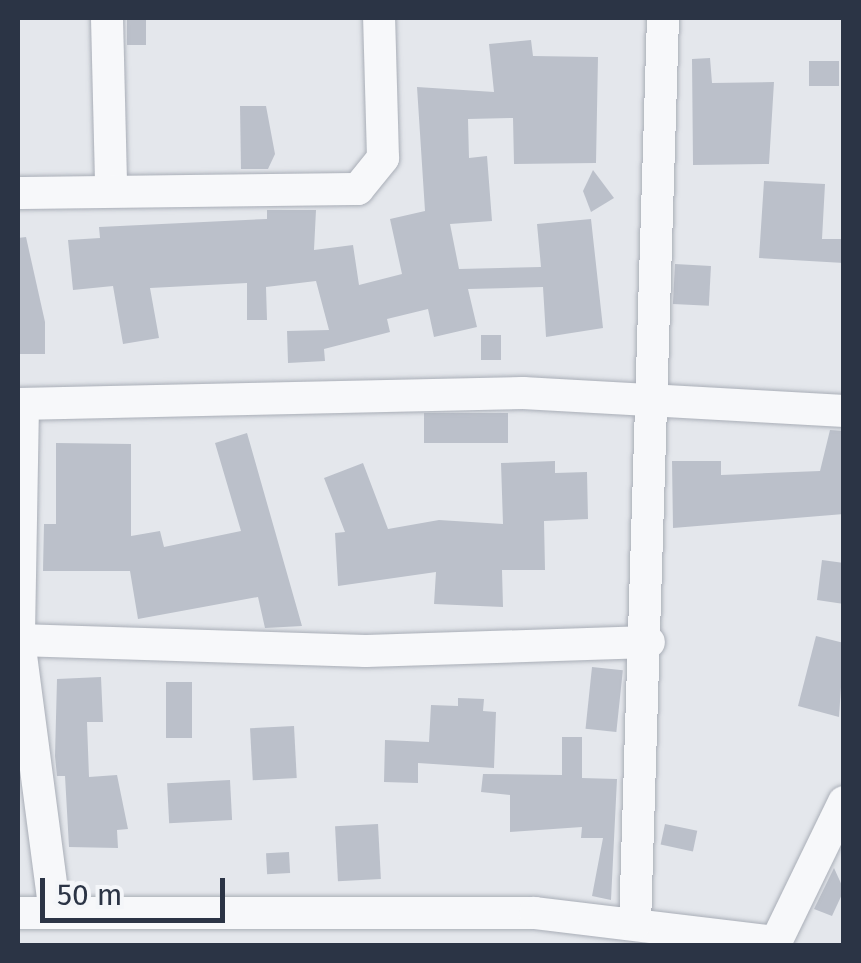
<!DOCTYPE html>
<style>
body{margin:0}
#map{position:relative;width:861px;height:963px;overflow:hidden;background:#e4e7ec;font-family:"Fira Sans",sans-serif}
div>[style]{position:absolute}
.building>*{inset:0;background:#bbc0ca;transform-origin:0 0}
.roads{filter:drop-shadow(0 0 2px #a9aeb7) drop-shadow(0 0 2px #a9aeb7)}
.minor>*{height:32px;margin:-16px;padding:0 16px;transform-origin:16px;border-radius:16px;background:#f7f8fa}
span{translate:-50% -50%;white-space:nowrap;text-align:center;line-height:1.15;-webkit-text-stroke:8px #f4f6f9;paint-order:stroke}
.frame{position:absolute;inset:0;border:20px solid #2b3445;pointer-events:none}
.scale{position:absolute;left:40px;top:878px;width:185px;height:45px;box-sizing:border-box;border:5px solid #2b3445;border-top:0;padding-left:12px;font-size:30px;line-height:35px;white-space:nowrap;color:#2b3445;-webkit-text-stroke:8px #f4f6f9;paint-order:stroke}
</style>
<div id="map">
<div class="building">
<i style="left:127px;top:18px;width:19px;height:27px"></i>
<i style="clip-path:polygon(531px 40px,533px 56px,598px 57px,596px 163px,514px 164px,513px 118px,468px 119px,469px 158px,487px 156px,492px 221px,450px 224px,459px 269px,541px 267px,537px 224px,591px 219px,603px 328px,546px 337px,543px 287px,468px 289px,477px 327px,434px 337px,428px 309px,387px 319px,390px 332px,324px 349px,325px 361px,288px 363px,287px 331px,329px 330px,316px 281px,266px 287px,267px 320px,247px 320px,247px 283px,150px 288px,159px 338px,123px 344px,113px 286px,73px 290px,68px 240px,100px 238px,99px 227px,267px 219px,267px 210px,316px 210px,314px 250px,353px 245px,359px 285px,402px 274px,390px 219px,425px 211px,417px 87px,494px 92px,489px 44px)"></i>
<i style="clip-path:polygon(710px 58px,712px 83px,774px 82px,769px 164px,693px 165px,692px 59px)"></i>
<i style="left:839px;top:61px;width:25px;height:30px;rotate:90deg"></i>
<i style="clip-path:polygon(240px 106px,266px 106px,275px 154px,268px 169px,241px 169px)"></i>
<i style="clip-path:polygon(593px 170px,614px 198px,591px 212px,583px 191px)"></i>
<i style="clip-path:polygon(764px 181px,825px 184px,822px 239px,844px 239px,844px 263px,759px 258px)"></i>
<i style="clip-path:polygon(26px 237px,45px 322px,45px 354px,18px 354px,18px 238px)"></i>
<i style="left:675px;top:264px;width:36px;height:40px;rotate:3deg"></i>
<i style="left:501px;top:335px;width:25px;height:20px;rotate:90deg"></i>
<i style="left:508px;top:413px;width:30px;height:84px;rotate:90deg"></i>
<i style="clip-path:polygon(830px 430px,844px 431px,844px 514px,673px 528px,672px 461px,721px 461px,721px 475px,820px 471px)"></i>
<i style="clip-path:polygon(247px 433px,302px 626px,265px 628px,258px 597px,138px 619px,130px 571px,43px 571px,44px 524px,56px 524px,56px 443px,131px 444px,131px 536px,160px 531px,164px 547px,241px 531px,215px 443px)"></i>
<i style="clip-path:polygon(555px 461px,555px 473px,587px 472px,588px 519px,544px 521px,545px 570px,502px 570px,503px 607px,434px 604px,436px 572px,338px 586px,335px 533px,345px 532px,324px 478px,363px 463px,388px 529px,439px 520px,503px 524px,501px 463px)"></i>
<i style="clip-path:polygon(822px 560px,844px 563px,844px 604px,817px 600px)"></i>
<i style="clip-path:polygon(816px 636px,844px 643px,839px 717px,798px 706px)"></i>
<i style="left:592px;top:667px;width:31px;height:62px;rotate:6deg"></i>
<i style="clip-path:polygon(101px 677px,103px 722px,87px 722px,89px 777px,117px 775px,128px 829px,117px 830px,118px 848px,69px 847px,65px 776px,57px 776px,55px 756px,57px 679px)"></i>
<i style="left:166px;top:682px;width:26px;height:56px"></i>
<i style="clip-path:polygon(458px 698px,484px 699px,483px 711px,496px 712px,494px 768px,418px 763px,418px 783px,384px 782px,385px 740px,429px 742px,431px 705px,458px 706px)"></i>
<i style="left:294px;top:726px;width:52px;height:44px;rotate:87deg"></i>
<i style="clip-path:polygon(562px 737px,582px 737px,582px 778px,617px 779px,611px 900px,592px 896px,603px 838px,581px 838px,582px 827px,510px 832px,510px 795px,481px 792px,483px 774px,562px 775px)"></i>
<i style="left:230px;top:780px;width:40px;height:63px;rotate:87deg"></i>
<i style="left:378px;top:824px;width:55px;height:43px;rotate:87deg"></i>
<i style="left:665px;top:824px;width:33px;height:21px;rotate:12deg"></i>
<i style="left:289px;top:852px;width:21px;height:23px;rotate:87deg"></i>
<i style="clip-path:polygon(834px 868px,844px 890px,832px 916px,814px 909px)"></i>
</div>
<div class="roads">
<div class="minor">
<i style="left:107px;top:18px;width:168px;rotate:88.6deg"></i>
<i style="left:18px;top:193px;width:340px;rotate:-0.7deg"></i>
<i style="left:358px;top:189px;width:40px;rotate:-51deg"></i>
<i style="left:383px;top:158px;width:140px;rotate:-91.6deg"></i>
<i style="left:18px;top:404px;width:505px;rotate:-1.25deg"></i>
<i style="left:523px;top:393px;width:322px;rotate:3.2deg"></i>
<i style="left:23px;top:405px;width:235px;rotate:91deg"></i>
<i style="left:19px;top:640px;width:274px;rotate:82.5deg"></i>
<i style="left:18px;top:640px;width:348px;rotate:1.8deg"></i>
<i style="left:366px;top:651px;width:283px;rotate:-1.8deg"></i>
<i style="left:18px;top:913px;width:517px"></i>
<i style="left:535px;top:913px;width:242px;rotate:6.9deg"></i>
<i style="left:635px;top:924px;width:906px;rotate:-88.23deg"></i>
<i style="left:774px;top:946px;width:160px;rotate:-64.1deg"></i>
</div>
</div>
<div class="frame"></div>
<div class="scale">50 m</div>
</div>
